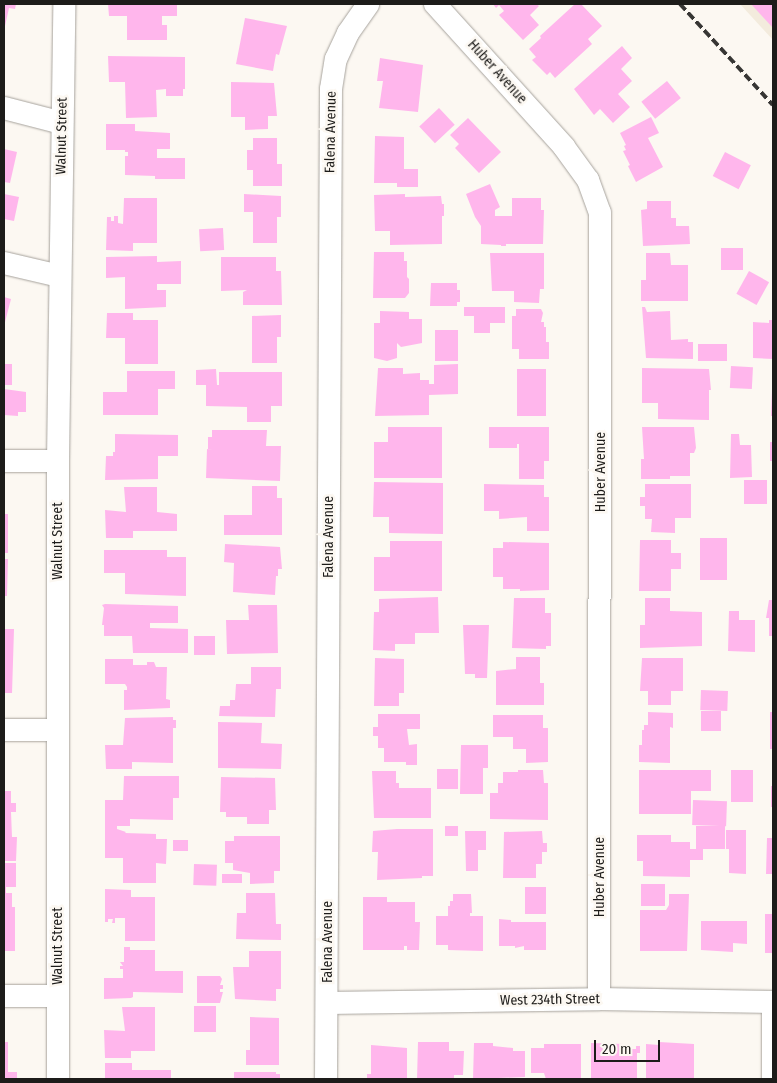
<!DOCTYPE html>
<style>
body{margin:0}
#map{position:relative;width:777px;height:1083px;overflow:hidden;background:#fcf8f2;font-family:"Fira Sans Condensed",sans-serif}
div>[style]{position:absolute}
.built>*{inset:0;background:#f3ebdd}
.building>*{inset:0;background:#ffb6ec;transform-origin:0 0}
.roads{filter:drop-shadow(0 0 1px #a7a39d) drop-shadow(0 0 1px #a7a39d)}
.minor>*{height:22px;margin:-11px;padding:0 11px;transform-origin:11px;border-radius:11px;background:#fff}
.rail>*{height:4px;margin-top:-2px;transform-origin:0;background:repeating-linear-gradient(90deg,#373634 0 8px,transparent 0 12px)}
span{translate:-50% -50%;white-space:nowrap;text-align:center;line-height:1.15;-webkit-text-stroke:5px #fcf8f2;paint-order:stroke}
.street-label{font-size:14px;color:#1d1c1a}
.frame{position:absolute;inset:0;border:5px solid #1d1c1a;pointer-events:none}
.scale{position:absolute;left:594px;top:1040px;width:66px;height:22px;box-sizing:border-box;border:2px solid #1d1c1a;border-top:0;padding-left:6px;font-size:15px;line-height:18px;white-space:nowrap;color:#1d1c1a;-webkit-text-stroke:4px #fcf8f2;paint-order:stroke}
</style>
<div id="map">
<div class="built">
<i style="clip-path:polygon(740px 4px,773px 4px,773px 40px)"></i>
</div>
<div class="building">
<i style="clip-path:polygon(4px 4px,16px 4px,15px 9px,9px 8px,5px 26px)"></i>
<i style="clip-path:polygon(108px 4px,177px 4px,177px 16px,162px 16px,162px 25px,167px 25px,167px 40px,127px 40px,127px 16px,109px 16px)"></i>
<i style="clip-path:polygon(493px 4px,536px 4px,539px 6px,530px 15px,539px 25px,523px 40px,499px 15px,504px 11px,499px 5px,496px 8px)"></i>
<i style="clip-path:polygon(575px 4px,581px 4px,602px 26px,588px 39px,592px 44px,555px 78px,550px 72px,547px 75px,532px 60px,536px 57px,529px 49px,541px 38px,540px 36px)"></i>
<i style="clip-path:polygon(751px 4px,773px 4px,773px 28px)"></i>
<i style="clip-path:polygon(245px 18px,287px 26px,279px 55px,276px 54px,273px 71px,236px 64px)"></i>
<i style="clip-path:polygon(622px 46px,632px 58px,621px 69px,632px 81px,618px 94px,630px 107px,613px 123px,600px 109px,594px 115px,574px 89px)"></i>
<i style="clip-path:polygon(108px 56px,185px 57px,185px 89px,183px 89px,183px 96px,166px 96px,166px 89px,156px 90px,157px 117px,126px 118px,125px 82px,109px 82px)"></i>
<i style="clip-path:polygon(380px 58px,423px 65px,418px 112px,379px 108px,383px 81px,377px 81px)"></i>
<i style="left:667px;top:81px;width:22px;height:33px;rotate:51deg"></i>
<i style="clip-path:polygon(231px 82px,274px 83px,277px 116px,268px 116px,268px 129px,245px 130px,245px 117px,231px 117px)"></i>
<i style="left:439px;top:108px;width:23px;height:27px;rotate:47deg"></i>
<i style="clip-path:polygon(651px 117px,659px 133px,648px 138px,663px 167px,636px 182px,628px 166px,630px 165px,623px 151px,626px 150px,624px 146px,626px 145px,620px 133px)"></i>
<i style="clip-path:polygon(468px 118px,501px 152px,479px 173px,455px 148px,459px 144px,450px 135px)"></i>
<i style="clip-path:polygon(106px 124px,135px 124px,135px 131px,170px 133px,170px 149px,157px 149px,157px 158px,185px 158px,185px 179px,155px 179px,155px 176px,125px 175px,125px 156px,128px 156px,128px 152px,125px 152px,125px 150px,106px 150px)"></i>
<i style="clip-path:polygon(375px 136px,404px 137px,404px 169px,418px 169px,418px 187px,397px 187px,397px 183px,374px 183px)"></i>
<i style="clip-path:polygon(253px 138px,277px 138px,277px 164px,282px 164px,282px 186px,253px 186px,253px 170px,247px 170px,247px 150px,253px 150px)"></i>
<i style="clip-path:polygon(4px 149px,17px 152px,10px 183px,4px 182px)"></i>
<i style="left:725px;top:152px;width:29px;height:27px;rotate:27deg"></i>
<i style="clip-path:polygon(490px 184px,500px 207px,495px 210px,495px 216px,512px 216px,512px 198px,541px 198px,541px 210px,544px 210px,543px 244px,506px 244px,506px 246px,501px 246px,501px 245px,481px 244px,481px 226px,475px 217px,466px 194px)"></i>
<i style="clip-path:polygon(4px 194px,19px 197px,14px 221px,4px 219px)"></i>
<i style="clip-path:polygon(244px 194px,281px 196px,281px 217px,277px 217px,277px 243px,253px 243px,253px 212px,244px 212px)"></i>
<i style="clip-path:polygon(405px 194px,405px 197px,441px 196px,442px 204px,444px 204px,444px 216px,442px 216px,442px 244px,390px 245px,390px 231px,375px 231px,374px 195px)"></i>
<i style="clip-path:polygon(124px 198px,157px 198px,157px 243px,133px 243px,133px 251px,106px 250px,107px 217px,111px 217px,111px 221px,114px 221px,114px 216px,118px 216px,118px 223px,123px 224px)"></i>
<i style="clip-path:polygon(647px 201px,671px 201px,671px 218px,676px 218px,676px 226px,689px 226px,690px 244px,643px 246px,641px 210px,647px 209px)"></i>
<i style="left:223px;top:228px;width:22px;height:24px;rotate:87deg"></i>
<i style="left:721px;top:248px;width:22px;height:22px"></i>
<i style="clip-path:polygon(374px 252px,404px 252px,404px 261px,407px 261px,407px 277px,409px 279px,409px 293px,405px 298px,373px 298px)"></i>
<i style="clip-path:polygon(490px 253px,544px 253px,544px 289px,540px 289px,539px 303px,514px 302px,514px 291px,492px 291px)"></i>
<i style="clip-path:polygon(646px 253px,670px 253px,671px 265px,688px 265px,688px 301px,641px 301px,641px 280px,646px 280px)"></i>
<i style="clip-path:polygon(157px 256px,157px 262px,181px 261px,181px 284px,157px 284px,157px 290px,166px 290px,166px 307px,125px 309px,125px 277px,106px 278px,106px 257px)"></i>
<i style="clip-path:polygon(221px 257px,276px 257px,276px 271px,281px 271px,282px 305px,243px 305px,243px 292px,247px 290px,221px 291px)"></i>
<i style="left:749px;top:271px;width:23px;height:26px;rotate:29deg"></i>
<i style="clip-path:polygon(431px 283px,457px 283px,457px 290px,460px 290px,460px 302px,457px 302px,457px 306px,430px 306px)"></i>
<i style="clip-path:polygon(4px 297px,11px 299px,4px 326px)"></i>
<i style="clip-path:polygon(464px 307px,505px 307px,505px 323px,490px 323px,490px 333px,474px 333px,474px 316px,464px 316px)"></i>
<i style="clip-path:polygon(642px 307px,645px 307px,647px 312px,670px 311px,671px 340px,688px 339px,688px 342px,693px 342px,693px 359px,646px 358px)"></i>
<i style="clip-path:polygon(516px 309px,541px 309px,543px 313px,541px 322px,544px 322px,544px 327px,546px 327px,546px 342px,549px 342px,549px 359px,519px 359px,519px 349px,512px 349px,512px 316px,516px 316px)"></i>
<i style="clip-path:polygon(380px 311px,409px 312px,409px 319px,422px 319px,422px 343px,401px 347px,397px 343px,397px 358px,387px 361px,374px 358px,374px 323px,380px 323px)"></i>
<i style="clip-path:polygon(107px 313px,133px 313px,133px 320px,158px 320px,158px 364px,125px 364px,125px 338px,106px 338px)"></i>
<i style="clip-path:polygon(281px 315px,281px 337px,277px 337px,277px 363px,252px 363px,252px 316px)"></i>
<i style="clip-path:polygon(769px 320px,773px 320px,773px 359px,753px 358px,753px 322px,769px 323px)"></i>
<i style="left:435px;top:330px;width:23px;height:31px"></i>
<i style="left:727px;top:344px;width:17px;height:29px;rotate:90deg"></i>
<i style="left:4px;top:364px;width:8px;height:21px"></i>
<i style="clip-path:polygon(458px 364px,458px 394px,429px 395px,429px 415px,375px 416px,378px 368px,403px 368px,403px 374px,420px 373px,420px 380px,429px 380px,429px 384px,434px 384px,434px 365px)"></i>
<i style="left:731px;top:366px;width:22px;height:22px;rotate:3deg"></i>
<i style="clip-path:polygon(642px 368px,709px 369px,711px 390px,709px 390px,709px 420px,658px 419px,658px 403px,642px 403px)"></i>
<i style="clip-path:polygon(216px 369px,217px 385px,219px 385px,219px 372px,282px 372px,282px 406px,271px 406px,271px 422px,247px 422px,247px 407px,206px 406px,206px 385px,196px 385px,196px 370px)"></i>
<i style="left:517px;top:369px;width:29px;height:47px"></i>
<i style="clip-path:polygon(127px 371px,175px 371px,175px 389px,158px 389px,158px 415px,103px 415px,103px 392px,127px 392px)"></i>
<i style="clip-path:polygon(4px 389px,26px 392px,26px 412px,18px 412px,18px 416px,4px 415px)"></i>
<i style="clip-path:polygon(772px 389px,773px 389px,773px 416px,771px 416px)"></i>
<i style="clip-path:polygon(388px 427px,442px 427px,442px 478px,374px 478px,374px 442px,388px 442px)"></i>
<i style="clip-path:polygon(489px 427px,549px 427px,549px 461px,544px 461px,544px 479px,519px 479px,519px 444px,517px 444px,517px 448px,489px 448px)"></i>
<i style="clip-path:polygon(642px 427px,694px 427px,696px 448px,694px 453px,690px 453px,690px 476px,670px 476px,670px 479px,641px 479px,641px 459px,644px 459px)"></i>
<i style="clip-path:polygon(212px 430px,267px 430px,266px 446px,281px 446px,280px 481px,206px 478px,207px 449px,213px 450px,208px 449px,208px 437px,212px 437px)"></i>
<i style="clip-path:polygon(115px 434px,178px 435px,178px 456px,158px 456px,158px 479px,105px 480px,106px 456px,113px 456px,113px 452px,115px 452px)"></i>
<i style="clip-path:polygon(731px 434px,739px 434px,740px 445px,751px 445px,752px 477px,730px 478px)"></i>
<i style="left:770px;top:442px;width:3px;height:19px"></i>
<i style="left:744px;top:480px;width:23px;height:24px"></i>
<i style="clip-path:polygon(374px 482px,443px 483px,443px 534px,389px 533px,389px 517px,373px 517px)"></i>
<i style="clip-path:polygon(484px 484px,544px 485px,544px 497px,549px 497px,549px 531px,527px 531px,527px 517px,499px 519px,499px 511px,484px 511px)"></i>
<i style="clip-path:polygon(645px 484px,691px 484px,691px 518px,675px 518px,675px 533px,651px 532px,652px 519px,645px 519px,645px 506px,640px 506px,640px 497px,645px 497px)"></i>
<i style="clip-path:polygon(252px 486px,277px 486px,277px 498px,282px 498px,282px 535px,224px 535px,224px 515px,252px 515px)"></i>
<i style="clip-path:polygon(124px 487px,157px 487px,157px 512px,177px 514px,177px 531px,133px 531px,133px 538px,106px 538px,105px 510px,126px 512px)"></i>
<i style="left:4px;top:514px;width:4px;height:39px"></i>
<i style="left:700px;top:538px;width:27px;height:42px"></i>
<i style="clip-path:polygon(640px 540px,671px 540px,671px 553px,681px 553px,681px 569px,671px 569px,671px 591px,639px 591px)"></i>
<i style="clip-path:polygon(390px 541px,442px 541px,442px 591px,374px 591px,374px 557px,390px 557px)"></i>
<i style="clip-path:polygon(503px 542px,549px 543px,549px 590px,520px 591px,520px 589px,503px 589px,503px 577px,493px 577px,493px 548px,503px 548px)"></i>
<i style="clip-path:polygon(225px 544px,280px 547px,282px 569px,278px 569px,278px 576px,276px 576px,275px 595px,233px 592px,234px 563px,224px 562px)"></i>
<i style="clip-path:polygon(104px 550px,167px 550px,167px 557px,186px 557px,186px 596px,125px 594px,125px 573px,104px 573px)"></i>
<i style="clip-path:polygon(4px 559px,8px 559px,7px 596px,4px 596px)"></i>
<i style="clip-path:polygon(438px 597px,439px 633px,415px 633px,415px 644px,395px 644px,395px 651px,373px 650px,374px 612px,379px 612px,379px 599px)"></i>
<i style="clip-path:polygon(514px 598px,545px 598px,545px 613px,551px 613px,551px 646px,546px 646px,546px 649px,512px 648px)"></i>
<i style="clip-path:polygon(645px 598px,670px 598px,670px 611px,702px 612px,702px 646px,640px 648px,640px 625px,645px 625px)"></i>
<i style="clip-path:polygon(769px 600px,773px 600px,773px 636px,769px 636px,769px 618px,766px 618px)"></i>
<i style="clip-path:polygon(105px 604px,178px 606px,178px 623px,150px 623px,150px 628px,188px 629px,188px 653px,133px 653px,132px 636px,104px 636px,104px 625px,102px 625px,104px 608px,102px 605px)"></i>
<i style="clip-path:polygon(248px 605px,277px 605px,278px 653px,227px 654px,226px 620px,249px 620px)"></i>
<i style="clip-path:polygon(729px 611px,739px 611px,739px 620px,755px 620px,755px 652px,728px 651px)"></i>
<i style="clip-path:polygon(463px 625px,489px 625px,487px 678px,475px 678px,475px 674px,465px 674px)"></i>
<i style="clip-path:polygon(4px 629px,14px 629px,12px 693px,4px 693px)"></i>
<i style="left:194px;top:636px;width:21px;height:19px"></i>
<i style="clip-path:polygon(516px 657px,540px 657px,540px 683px,544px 683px,544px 705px,496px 705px,496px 671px,516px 669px)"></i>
<i style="clip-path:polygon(375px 658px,404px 659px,404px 693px,399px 693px,399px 706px,374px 706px)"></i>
<i style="clip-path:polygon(642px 658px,683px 658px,683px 691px,671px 691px,671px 705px,648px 705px,648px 691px,640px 691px)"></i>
<i style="clip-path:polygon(105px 659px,133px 659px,133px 665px,147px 665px,147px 662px,154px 662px,156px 667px,167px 667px,166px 699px,170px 700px,170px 708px,124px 710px,124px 690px,127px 690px,127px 687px,125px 684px,105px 684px)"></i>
<i style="clip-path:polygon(251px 667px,281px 667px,281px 689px,276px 689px,275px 717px,219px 716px,220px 706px,230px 706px,230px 700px,235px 700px,236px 684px,251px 684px)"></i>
<i style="left:701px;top:690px;width:27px;height:20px;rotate:2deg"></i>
<i style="left:701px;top:711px;width:20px;height:20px"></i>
<i style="clip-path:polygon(648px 712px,673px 713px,673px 728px,670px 727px,670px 763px,639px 762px,639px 745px,642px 745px,642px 730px,644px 730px,644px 725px,648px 725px)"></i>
<i style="left:770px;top:712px;width:3px;height:37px"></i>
<i style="clip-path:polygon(378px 714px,420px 714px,420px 729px,407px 729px,409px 745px,417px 744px,417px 765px,406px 765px,406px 762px,384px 762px,384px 748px,378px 748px,378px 736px,373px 736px,373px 727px,378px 727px)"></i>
<i style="clip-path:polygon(493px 715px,543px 715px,543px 728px,548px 728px,548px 762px,526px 763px,526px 749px,513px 749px,513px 737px,493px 737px)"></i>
<i style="clip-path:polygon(173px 717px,173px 720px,176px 720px,176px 728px,173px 728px,173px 763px,132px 762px,132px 769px,106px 769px,105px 745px,123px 745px,125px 718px)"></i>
<i style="clip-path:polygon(218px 722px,262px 723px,261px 743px,282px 744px,281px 769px,218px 768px)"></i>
<i style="clip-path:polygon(461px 745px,488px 745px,488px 768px,483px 768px,483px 794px,460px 794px)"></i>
<i style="left:437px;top:769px;width:21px;height:20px"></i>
<i style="clip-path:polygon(518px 770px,543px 770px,544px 783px,548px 783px,548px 820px,490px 819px,490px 793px,498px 793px,498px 783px,503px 783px,503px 772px,518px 772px)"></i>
<i style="clip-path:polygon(639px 770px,711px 770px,711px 791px,691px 791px,691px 814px,639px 814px)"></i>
<i style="left:731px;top:770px;width:22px;height:32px"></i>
<i style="clip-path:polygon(372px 771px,396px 771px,396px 783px,399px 783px,399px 788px,431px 788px,431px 818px,374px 818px)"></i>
<i style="clip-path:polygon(124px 776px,179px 776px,179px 798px,173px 798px,173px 820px,130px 819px,130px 826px,117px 826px,117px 829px,126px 832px,125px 833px,156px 834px,156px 839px,167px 839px,166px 864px,156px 863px,156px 883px,123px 883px,123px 858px,105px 858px,105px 800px,123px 800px)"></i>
<i style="clip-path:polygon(221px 777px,275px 778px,276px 810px,269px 810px,269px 824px,247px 824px,247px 817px,226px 817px,226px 812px,220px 812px)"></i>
<i style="left:771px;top:786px;width:2px;height:21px"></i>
<i style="clip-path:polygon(4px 791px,11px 791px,11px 803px,16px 803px,16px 812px,11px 812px,12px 837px,17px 837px,16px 861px,4px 861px)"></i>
<i style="left:693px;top:800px;width:34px;height:25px;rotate:2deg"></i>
<i style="left:445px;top:826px;width:13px;height:10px"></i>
<i style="clip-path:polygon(696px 826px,725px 826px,725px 849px,703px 849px,703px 860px,690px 860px,690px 877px,643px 876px,643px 861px,637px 861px,637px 835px,671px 835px,671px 842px,690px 842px,690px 849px,696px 849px)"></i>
<i style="clip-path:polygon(397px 829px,433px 829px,433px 876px,422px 876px,422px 878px,377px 880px,378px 852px,372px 852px,373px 831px)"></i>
<i style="clip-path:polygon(726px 830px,746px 830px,746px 874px,729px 873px,729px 849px,726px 849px)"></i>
<i style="clip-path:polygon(465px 831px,486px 831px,486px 850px,478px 850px,478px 871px,466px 871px)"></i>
<i style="clip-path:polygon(542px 831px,543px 843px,547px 843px,547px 852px,542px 852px,542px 864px,536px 864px,536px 878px,503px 878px,504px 832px)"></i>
<i style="clip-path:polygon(234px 836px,280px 836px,280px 871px,274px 871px,274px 883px,250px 884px,250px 873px,233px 870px,233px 863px,225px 863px,225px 841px,234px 841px)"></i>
<i style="clip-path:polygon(767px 838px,773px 838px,773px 874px,766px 874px)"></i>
<i style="left:173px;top:840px;width:15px;height:11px"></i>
<i style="clip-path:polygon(4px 863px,16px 863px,16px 887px,6px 887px,6px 893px,12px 893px,12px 907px,15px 907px,15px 951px,4px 951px)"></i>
<i style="left:194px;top:864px;width:23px;height:21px;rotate:2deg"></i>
<i style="left:222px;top:874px;width:20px;height:9px"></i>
<i style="left:641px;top:884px;width:24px;height:22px"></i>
<i style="left:525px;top:887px;width:21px;height:27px"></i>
<i style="clip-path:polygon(105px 889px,131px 890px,131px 897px,155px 897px,155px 941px,125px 941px,125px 918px,115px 918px,115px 923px,112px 923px,113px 919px,108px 919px,108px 922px,105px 922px)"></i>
<i style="clip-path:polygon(246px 893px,275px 893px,276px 924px,281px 924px,281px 940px,236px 939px,237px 913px,246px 913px)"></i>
<i style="clip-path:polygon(453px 894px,471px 894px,472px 913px,470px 913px,470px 916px,483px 916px,483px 951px,448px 950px,448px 945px,436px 945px,436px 916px,448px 916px,448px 906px,450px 906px,450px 901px,453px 901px)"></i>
<i style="clip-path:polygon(669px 894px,689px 894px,687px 951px,640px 951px,640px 910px,666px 910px,669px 905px)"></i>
<i style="clip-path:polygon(363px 897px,387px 897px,387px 902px,415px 902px,415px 922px,420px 922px,419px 950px,407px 950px,407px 946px,404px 946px,404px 950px,363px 950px)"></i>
<i style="left:765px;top:914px;width:8px;height:39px"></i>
<i style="clip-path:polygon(499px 919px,511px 920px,511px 922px,546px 922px,546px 950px,524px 950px,524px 946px,515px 948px,515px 946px,499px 946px)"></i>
<i style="clip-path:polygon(701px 921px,747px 921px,747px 944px,733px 943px,733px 952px,701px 950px)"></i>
<i style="clip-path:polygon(124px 947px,130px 947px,130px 950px,155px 950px,155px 971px,183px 971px,183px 993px,133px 992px,133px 997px,131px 998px,104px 999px,104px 978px,123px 978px,123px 969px,120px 969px,120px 966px,123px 966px,120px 962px,124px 962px)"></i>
<i style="clip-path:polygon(249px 951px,281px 951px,281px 989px,276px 989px,276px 1001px,235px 999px,233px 967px,249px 967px)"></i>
<i style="clip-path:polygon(197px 976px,220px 976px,222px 979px,220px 985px,223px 985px,223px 989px,220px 989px,220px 992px,223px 992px,220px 1003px,197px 1003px)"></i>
<i style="left:194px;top:1006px;width:22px;height:26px"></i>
<i style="clip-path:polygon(122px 1007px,155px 1007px,155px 1051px,131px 1051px,131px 1058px,105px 1058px,104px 1030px,125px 1031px)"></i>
<i style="clip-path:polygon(250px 1017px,279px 1018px,279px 1065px,246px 1065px,246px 1050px,250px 1050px)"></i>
<i style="clip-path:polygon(4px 1042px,8px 1042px,8px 1072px,17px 1072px,17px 1079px,4px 1079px)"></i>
<i style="clip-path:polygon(418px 1042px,449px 1042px,449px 1051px,464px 1051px,463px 1075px,454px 1075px,454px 1079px,417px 1079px)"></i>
<i style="clip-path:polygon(659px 1042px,694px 1044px,694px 1079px,646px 1079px,646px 1044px,659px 1045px)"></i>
<i style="clip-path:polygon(474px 1043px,493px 1043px,493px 1046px,513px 1048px,513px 1051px,525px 1051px,525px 1077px,473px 1079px)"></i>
<i style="clip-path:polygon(591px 1043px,624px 1044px,625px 1049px,636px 1049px,636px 1046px,640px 1046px,640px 1053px,637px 1053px,637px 1078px,591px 1079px)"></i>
<i style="clip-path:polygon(544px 1044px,581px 1044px,581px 1079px,546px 1079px,544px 1073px,531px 1073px,531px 1048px,544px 1048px)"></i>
<i style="clip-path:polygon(371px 1045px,407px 1048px,407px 1079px,367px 1079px,367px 1074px,371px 1074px)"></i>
<i style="clip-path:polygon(105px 1063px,132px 1063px,132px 1070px,171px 1070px,171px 1079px,105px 1079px)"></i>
<i style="clip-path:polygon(234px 1072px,276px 1072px,276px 1074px,280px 1074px,280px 1079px,234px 1079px)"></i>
</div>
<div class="roads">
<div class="minor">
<i style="left:435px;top:4px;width:193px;rotate:47.9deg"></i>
<i style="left:564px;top:147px;width:41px;rotate:54deg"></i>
<i style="left:588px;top:180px;width:35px;rotate:70deg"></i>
<i style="left:600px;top:213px;width:786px;rotate:90.07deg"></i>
<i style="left:4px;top:108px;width:60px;rotate:14.5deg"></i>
<i style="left:4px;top:263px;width:57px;rotate:13.1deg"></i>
<i style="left:4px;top:461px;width:54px"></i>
<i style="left:4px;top:730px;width:54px"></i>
<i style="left:4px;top:996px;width:54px"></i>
<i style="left:328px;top:1003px;width:271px;rotate:-0.8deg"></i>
<i style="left:599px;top:999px;width:174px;rotate:1deg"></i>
<i style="left:58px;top:1079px;width:618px;rotate:-90deg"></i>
<i style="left:58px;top:461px;width:457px;rotate:-89.2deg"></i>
<i style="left:326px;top:1079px;width:990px;rotate:-89.71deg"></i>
<i style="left:331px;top:89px;width:30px;rotate:-81deg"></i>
<i style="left:336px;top:59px;width:29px;rotate:-65deg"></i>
<i style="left:348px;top:33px;width:35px;rotate:-55deg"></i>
<i style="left:773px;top:1079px;width:71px;rotate:-90deg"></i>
</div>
</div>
<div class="rail">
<i style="left:680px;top:4px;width:137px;rotate:47.4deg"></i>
</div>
<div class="street-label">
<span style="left:497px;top:72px;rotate:48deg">Huber Avenue</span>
<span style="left:331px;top:132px;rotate:-89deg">Falena Avenue</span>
<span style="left:62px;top:136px;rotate:-89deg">Walnut Street</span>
<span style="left:601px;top:472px;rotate:-90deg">Huber Avenue</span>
<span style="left:329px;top:537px;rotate:-90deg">Falena Avenue</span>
<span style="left:58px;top:541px;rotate:-90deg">Walnut Street</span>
<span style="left:600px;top:877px;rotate:-90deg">Huber Avenue</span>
<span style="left:328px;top:942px;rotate:-90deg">Falena Avenue</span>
<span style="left:58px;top:946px;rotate:-90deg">Walnut Street</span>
<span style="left:550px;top:1000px;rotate:-1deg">West 234th Street</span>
</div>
<div class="frame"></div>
<div class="scale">20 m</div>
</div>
